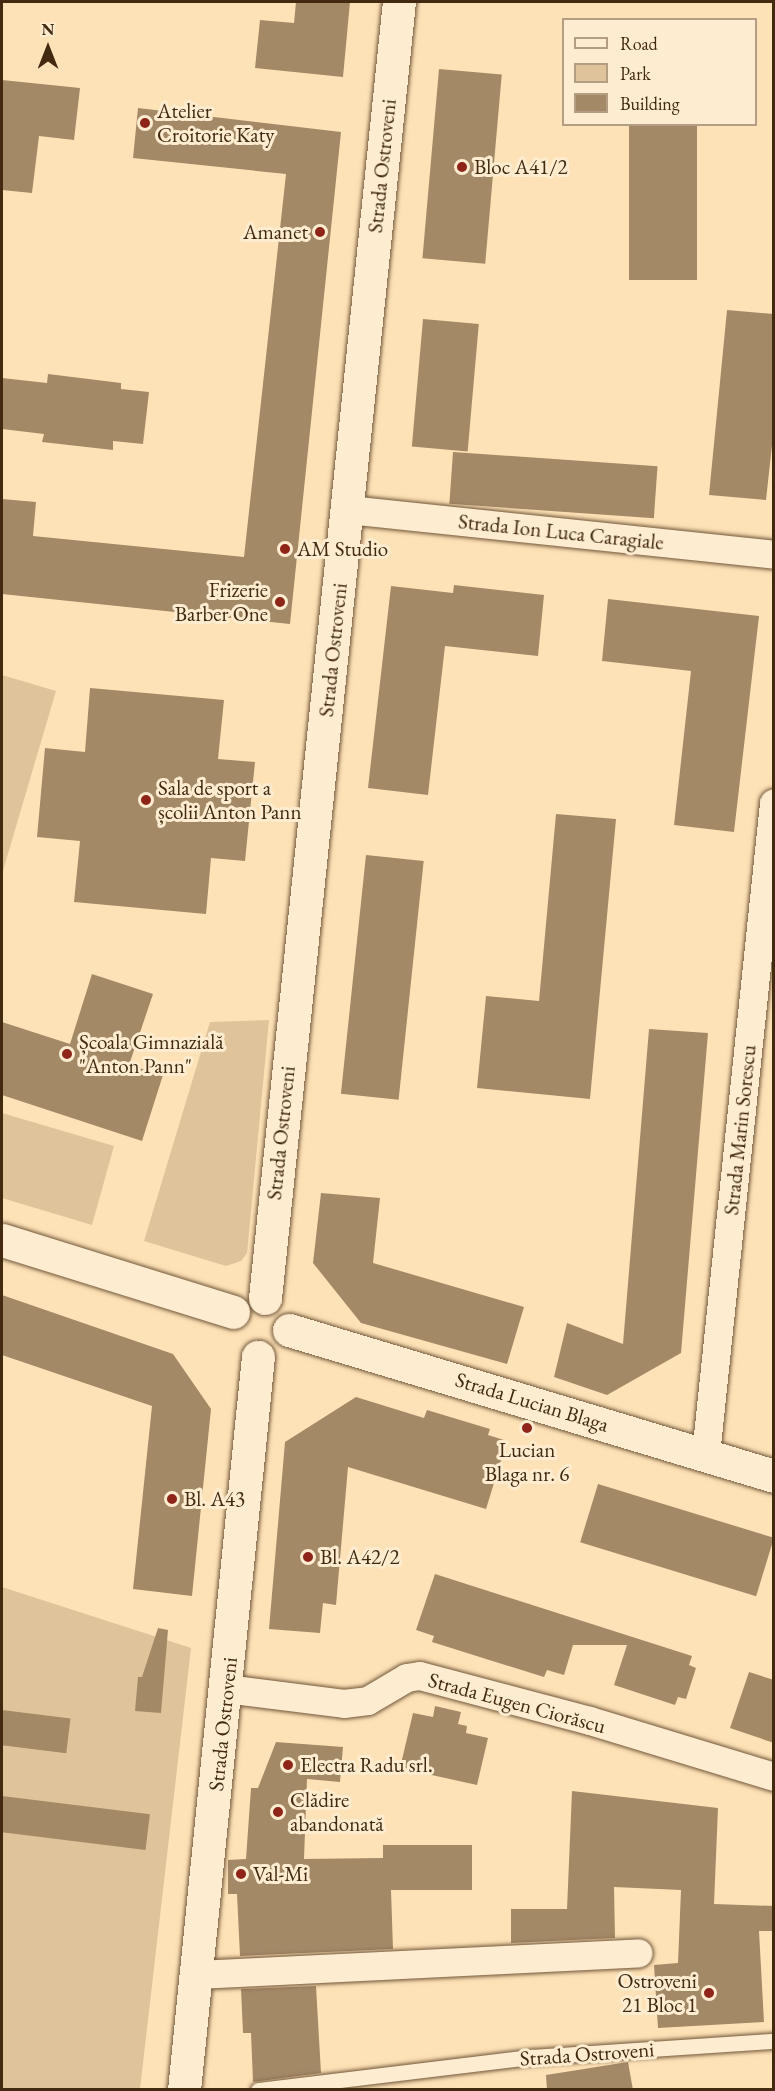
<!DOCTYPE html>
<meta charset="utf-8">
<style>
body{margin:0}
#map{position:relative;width:775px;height:2091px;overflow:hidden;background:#fee2b7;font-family:"EB Garamond",serif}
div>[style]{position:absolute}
.green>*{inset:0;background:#dec39b}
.building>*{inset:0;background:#a48967;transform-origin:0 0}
.roads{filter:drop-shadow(0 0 2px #71573a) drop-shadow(0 0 2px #71573a)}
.lane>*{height:15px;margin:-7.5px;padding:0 7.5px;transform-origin:7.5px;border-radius:7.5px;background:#feecd0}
.street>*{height:28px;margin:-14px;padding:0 14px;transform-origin:14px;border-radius:14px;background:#feecd0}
.secondary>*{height:33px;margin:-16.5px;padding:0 16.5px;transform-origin:16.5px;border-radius:16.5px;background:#feecd0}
.dots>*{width:16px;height:16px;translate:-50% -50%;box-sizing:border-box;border:3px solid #feecd0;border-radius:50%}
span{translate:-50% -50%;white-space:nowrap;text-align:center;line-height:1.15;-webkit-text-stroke:6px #feecd0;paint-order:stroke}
.poi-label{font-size:21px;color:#422910}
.left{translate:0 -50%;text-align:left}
.right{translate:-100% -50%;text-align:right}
.street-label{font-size:21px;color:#422910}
.frame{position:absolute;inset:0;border:3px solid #422910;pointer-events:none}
.legend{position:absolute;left:562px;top:18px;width:195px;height:108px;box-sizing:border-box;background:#feecd0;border:2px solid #b39e83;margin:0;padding:8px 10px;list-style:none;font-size:18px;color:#422910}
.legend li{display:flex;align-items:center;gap:12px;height:30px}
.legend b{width:30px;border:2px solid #b39e83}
.north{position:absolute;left:18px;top:18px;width:60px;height:60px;-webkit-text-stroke:4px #feecd0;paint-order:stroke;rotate:0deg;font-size:16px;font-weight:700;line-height:24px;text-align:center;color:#422910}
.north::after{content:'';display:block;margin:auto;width:21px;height:27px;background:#422910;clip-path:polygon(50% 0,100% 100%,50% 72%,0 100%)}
</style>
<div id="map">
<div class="green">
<i style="clip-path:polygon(2px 675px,56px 691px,2px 874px)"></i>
<i style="clip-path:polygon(269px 1020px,247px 1253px,241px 1261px,226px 1266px,144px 1241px,210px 1022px)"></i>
<i style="clip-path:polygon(2px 1113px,114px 1146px,92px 1225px,2px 1198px)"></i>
<i style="clip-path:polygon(2px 1587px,191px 1648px,140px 2089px,2px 2089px)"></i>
</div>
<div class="building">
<i style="clip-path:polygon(296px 2px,350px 2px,343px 77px,255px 68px,260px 20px,294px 23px)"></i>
<i style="left:439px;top:69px;width:63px;height:190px;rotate:5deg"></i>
<i style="clip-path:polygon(2px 80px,80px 88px,74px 140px,39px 136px,32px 193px,2px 190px)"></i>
<i style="clip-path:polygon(138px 108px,341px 132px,290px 624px,2px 594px,2px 499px,36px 502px,33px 536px,244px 557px,286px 174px,133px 158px)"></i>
<i style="left:629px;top:124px;width:68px;height:156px"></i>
<i style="clip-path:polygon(727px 310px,774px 314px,774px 427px,766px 500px,709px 495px)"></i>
<i style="left:423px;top:319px;width:56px;height:128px;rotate:5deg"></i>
<i style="clip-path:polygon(48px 374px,121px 383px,121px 389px,149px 392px,143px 444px,113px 441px,113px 450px,42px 442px,44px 434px,2px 429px,2px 378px,47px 383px)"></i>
<i style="left:453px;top:452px;width:205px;height:52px;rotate:4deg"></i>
<i style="clip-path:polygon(454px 585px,544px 595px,538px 656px,445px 646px,428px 795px,368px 788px,391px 586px,453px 593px)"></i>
<i style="clip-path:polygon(608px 599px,759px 616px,734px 832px,674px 825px,691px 671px,602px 661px)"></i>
<i style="clip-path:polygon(90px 688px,224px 700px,218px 759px,255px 762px,245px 861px,211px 858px,206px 914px,74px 902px,80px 841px,37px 837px,45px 748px,85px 752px)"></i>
<i style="clip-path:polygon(556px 814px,616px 819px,590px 1099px,477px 1088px,486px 996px,539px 1001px)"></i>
<i style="left:366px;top:855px;width:58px;height:240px;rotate:6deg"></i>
<i style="clip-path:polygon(92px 974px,153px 994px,129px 1065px,163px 1075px,142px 1141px,2px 1095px,2px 1022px,70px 1044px)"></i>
<i style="clip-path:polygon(649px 1029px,708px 1033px,681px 1353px,607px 1395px,554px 1377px,567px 1323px,623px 1344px)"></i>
<i style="clip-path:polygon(321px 1193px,380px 1198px,373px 1263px,524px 1307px,507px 1364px,361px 1323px,313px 1263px)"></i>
<i style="clip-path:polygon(2px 1295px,173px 1354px,211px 1409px,192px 1596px,133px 1589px,152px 1406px,2px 1355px)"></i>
<i style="clip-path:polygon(356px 1397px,424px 1418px,427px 1410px,490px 1429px,488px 1435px,507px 1441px,486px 1509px,348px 1467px,336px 1605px,323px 1603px,320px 1633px,269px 1629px,285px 1442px)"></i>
<i style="left:598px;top:1484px;width:184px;height:61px;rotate:17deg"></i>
<i style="clip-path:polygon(435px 1574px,692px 1656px,689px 1665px,696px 1668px,686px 1699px,678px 1697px,675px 1705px,614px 1685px,627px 1645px,573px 1645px,564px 1675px,547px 1670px,544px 1677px,432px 1642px,434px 1636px,416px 1630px)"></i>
<i style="clip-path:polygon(158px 1628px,168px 1630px,161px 1713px,135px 1711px,138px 1677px,142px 1677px)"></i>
<i style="clip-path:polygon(749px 1672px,774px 1680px,774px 1743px,730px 1728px)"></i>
<i style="clip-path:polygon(435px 1706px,461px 1712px,458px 1724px,467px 1726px,466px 1733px,488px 1738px,477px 1785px,400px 1768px,413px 1713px,433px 1717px)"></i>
<i style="left:2px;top:1710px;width:69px;height:35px;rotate:7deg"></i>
<i style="clip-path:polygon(276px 1742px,343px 1747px,340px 1782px,307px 1779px,304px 1859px,383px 1858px,383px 1845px,472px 1845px,472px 1890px,391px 1890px,393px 1949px,240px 1956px,237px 1894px,228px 1894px,228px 1860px,246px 1859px,251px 1788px,258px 1788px)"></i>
<i style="clip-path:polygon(572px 1791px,718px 1808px,714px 1904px,774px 1906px,774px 1931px,759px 1931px,764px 2022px,658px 2028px,654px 1965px,678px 1963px,681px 1890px,614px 1887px,615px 1938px,511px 1943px,511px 1909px,567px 1909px)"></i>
<i style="left:2px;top:1796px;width:149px;height:36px;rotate:7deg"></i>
<i style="clip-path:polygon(316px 1986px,321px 2073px,253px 2082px,251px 2033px,243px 2033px,241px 1989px)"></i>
<i style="clip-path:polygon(628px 2062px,633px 2090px,547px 2090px,546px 2075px)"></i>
</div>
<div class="roads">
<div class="lane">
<i style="left:258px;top:2090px;width:275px;rotate:-6.9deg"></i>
<i style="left:531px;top:2057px;width:244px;rotate:-3.8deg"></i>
</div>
<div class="street">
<i style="left:348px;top:510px;width:428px;rotate:6deg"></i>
<i style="left:706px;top:1455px;width:655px;rotate:-84.04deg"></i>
<i style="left:226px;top:1689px;width:119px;rotate:7.2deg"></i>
<i style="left:344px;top:1704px;width:24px;rotate:-7deg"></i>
<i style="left:368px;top:1701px;width:45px;rotate:-30.5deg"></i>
<i style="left:407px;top:1678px;width:13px;rotate:-9deg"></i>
<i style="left:420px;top:1676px;width:176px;rotate:14.8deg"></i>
<i style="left:590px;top:1721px;width:192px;rotate:16.9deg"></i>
<i style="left:196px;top:1975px;width:443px;rotate:-2.8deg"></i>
</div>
<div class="secondary">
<i style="left:2px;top:1240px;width:242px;rotate:17.3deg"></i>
<i style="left:265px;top:1298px;width:1303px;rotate:-84.1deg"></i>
<i style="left:289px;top:1330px;width:506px;rotate:16.75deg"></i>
<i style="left:184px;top:2090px;width:737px;rotate:-84.24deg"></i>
</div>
</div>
<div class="dots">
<i style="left:145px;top:123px;background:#8f2418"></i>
<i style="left:462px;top:167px;background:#8f2418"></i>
<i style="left:320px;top:232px;background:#8f2418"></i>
<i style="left:285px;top:549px;background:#8f2418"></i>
<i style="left:280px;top:602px;background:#8f2418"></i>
<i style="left:146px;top:800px;background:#8f2418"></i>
<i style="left:67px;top:1054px;background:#8f2418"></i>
<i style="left:527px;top:1428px;background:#8f2418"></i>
<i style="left:172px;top:1499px;background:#8f2418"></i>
<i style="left:308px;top:1557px;background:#8f2418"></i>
<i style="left:288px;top:1765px;background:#8f2418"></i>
<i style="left:278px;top:1812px;background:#8f2418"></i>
<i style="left:241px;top:1874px;background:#8f2418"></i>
<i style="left:709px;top:1993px;background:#8f2418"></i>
</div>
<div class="poi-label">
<span class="left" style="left:157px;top:123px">Atelier<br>Croitorie Katy</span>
<span class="left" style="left:474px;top:167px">Bloc A41/2</span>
<span class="right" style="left:308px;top:232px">Amanet</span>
<span class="left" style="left:297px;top:549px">AM Studio</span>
<span class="right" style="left:268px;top:602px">Frizerie<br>Barber One</span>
<span class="left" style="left:158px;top:800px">Sala de sport a<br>școlii Anton Pann</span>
<span class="left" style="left:79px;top:1054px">Școala Gimnazială<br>"Anton Pann"</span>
<span style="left:527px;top:1462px">Lucian<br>Blaga nr. 6</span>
<span class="left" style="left:184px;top:1499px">Bl. A43</span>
<span class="left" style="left:320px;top:1557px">Bl. A42/2</span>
<span class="left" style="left:300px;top:1765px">Electra Radu srl.</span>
<span class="left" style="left:290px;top:1812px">Clădire<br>abandonată</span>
<span class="left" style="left:253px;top:1874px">Val-Mi</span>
<span class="right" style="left:697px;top:1993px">Ostroveni<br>21 Bloc 1</span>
</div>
<div class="street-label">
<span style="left:382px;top:166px;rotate:-84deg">Strada Ostroveni</span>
<span style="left:561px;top:532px;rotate:6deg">Strada Ion Luca Caragiale</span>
<span style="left:333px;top:650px;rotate:-84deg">Strada Ostroveni</span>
<span style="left:740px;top:1130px;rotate:-84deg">Strada Marin Sorescu</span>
<span style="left:281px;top:1133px;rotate:-84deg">Strada Ostroveni</span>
<span style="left:532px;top:1402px;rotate:17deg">Strada Lucian Blaga</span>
<span style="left:517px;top:1703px;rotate:15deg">Strada Eugen Ciorăscu</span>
<span style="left:223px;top:1724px;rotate:-84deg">Strada Ostroveni</span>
<span style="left:587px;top:2054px;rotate:-4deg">Strada Ostroveni</span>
</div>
<div class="frame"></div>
<ul class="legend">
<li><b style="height:8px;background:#feecd0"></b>Road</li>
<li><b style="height:16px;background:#dec39b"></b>Park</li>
<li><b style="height:16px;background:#a48967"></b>Building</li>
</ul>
<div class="north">N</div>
</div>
